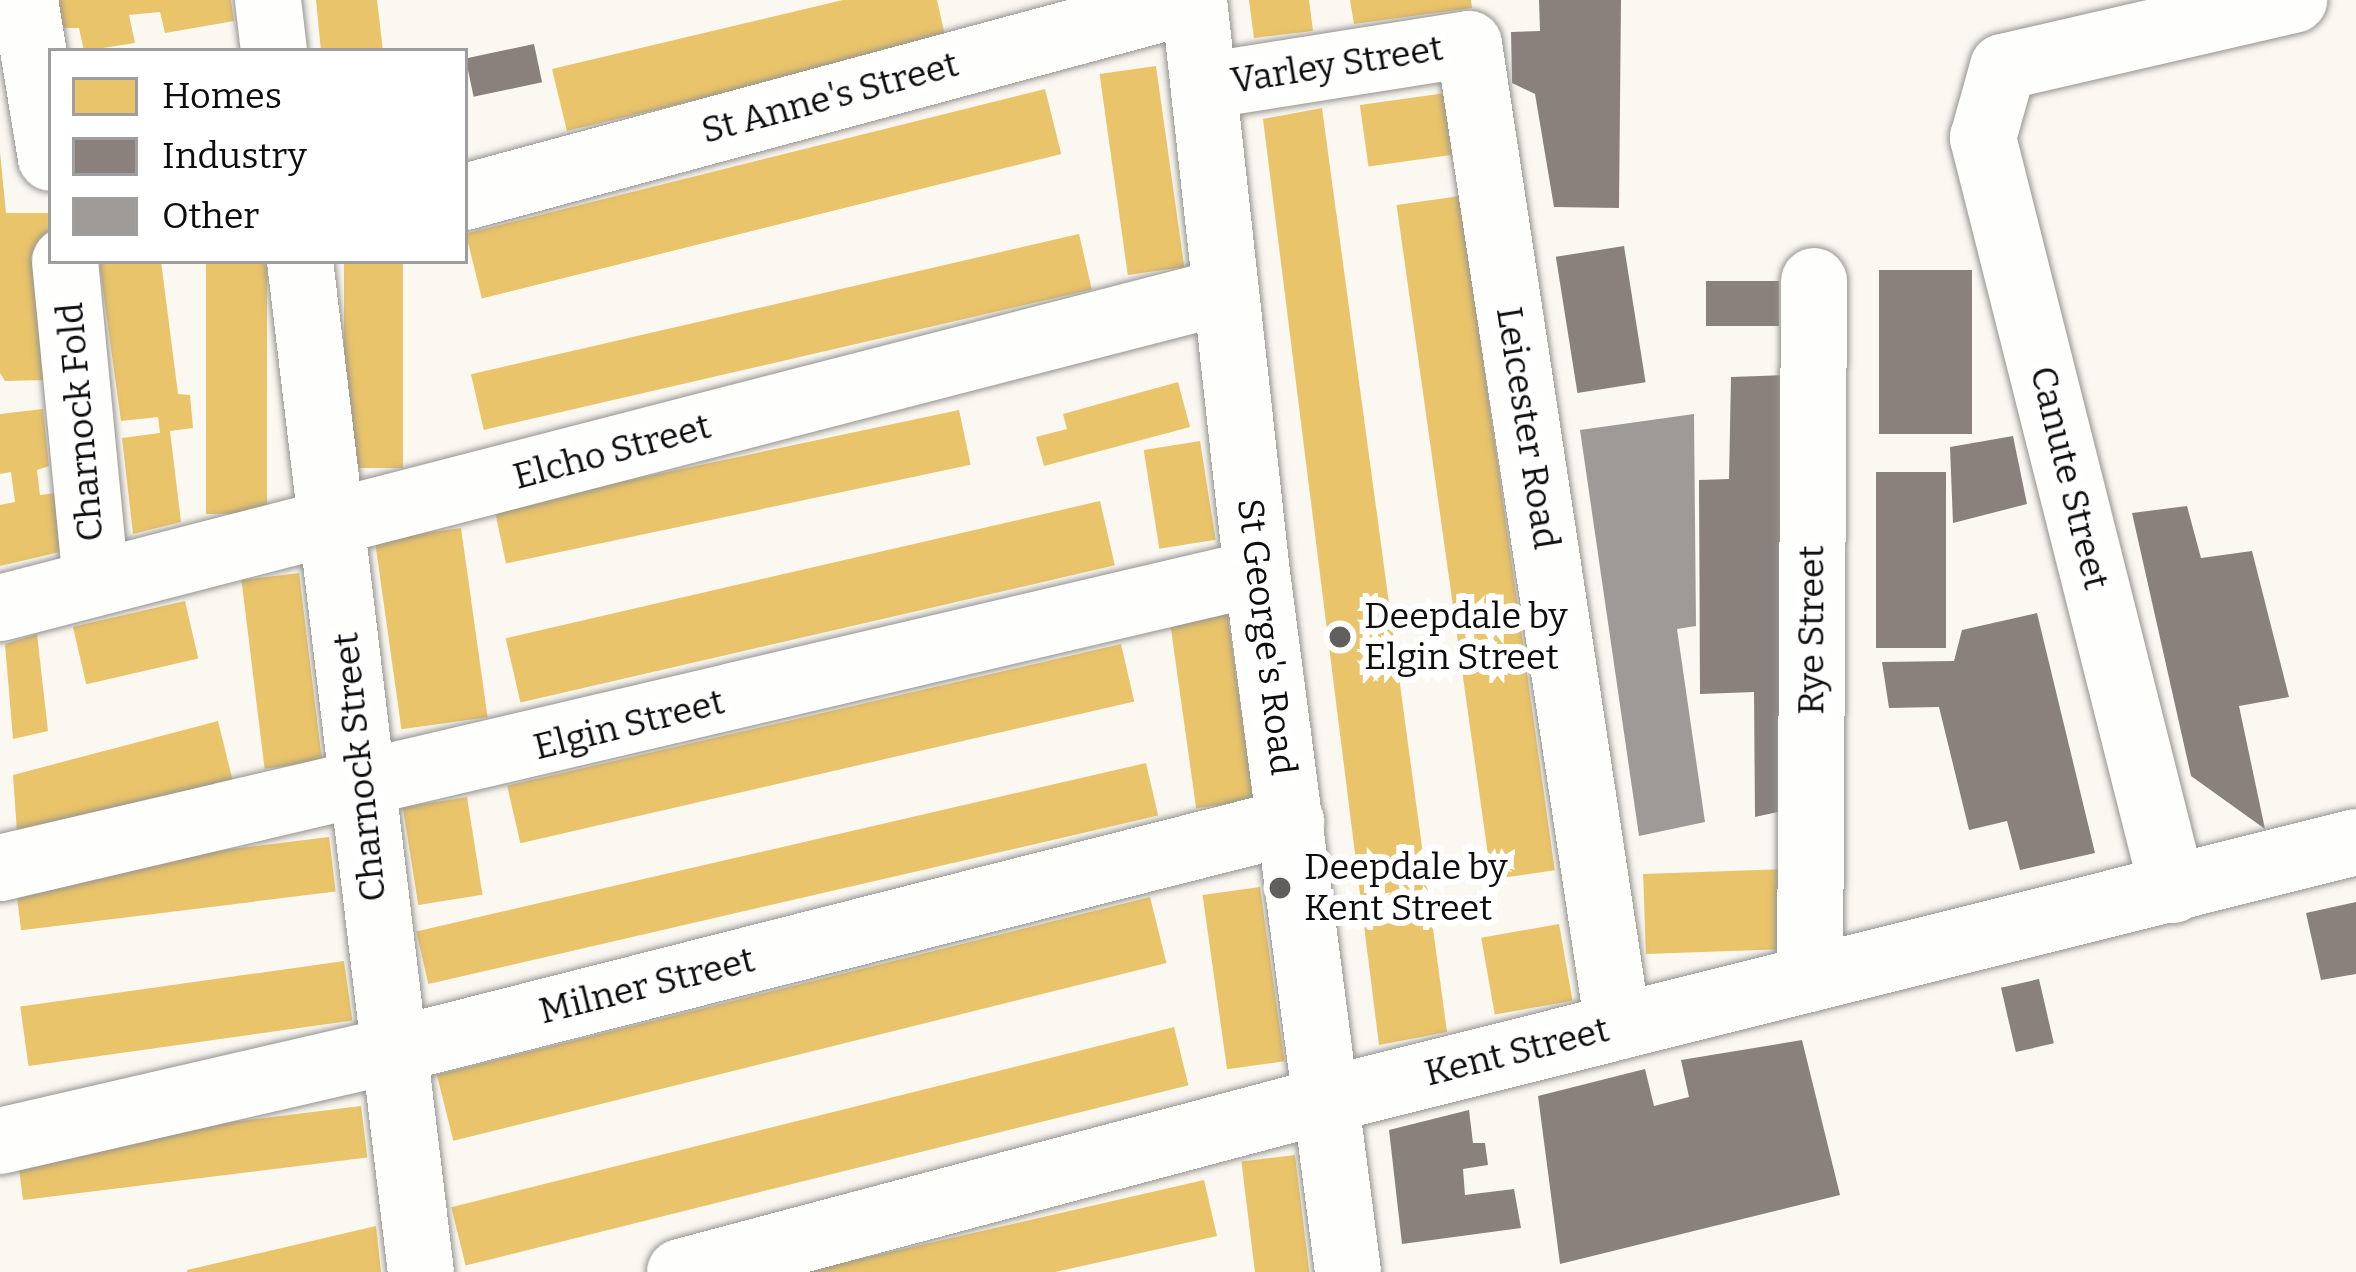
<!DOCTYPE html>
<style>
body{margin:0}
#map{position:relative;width:2356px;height:1272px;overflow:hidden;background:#fbf8f1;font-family:Bitter,serif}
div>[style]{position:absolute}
.homes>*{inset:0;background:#e9c46a;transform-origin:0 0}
.industry>*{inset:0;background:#8a817c;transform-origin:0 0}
.building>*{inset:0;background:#9e9a97}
.roads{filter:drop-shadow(0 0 3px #949390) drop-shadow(0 0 3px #949390)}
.minor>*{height:66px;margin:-33px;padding:0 33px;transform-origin:33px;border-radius:33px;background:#fefefd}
.dots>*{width:33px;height:33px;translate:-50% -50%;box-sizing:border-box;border:6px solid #fff;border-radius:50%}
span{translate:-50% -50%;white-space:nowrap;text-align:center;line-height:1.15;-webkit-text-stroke:12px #fff;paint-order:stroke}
.street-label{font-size:36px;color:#0d0d0d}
.poi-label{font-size:36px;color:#0d0d0d}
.left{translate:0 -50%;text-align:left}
.legend{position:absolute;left:48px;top:48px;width:420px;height:216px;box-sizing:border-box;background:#fff;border:3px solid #9e9e9e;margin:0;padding:15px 21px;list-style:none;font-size:36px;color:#0d0d0d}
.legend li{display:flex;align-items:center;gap:24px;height:60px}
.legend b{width:60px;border:3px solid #9e9e9e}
</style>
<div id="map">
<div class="homes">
<i style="clip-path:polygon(58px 0,231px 0,234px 21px,165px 33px,160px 12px,129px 15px,135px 43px,84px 51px,79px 28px,62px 28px)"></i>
<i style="clip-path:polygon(316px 0,377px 0,383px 51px,321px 51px)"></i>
<i style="clip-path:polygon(843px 0,937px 0,946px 40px,567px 131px,552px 69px)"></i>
<i style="clip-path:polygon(1249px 0,1309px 0,1313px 31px,1254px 38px)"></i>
<i style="clip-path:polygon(1350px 0,1471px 0,1472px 8px,1354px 24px)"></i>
<i style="left:1156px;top:66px;width:203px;height:57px;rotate:82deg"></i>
<i style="left:1045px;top:89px;width:67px;height:597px;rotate:76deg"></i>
<i style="left:1446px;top:93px;width:62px;height:87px;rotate:82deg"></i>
<i style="clip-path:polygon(1322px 108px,1447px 1032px,1379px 1045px,1263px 119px)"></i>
<i style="clip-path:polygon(0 152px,6px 213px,48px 213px,47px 380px,5px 381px,0 373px)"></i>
<i style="left:1460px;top:196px;width:681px;height:64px;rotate:82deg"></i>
<i style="left:1079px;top:234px;width:57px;height:624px;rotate:77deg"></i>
<i style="clip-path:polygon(99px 261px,161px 261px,178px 394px,190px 395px,193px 428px,170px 431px,181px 522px,133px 534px,122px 438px,160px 433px,158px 417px,121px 421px)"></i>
<i style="left:206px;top:261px;width:61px;height:253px"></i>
<i style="left:344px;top:261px;width:59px;height:207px"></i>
<i style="clip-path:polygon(1178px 382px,1190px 427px,1044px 466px,1036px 437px,1067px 429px,1063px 414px)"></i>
<i style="clip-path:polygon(43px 409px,49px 466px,37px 470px,40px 495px,56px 493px,64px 551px,0 566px,0 505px,15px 502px,11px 472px,0 474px,0 414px)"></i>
<i style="left:959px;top:410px;width:56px;height:475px;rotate:78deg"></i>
<i style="left:1200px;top:441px;width:100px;height:57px;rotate:81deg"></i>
<i style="left:1100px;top:501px;width:66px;height:610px;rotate:77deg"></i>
<i style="left:461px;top:528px;width:191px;height:87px;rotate:82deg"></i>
<i style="left:299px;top:573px;width:190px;height:58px;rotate:83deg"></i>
<i style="left:185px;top:601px;width:59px;height:115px;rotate:77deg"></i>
<i style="left:1227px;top:611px;width:191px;height:58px;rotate:82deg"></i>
<i style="clip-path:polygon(37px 634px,48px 731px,13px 739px,5px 644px)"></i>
<i style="left:1121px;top:644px;width:59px;height:630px;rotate:77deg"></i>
<i style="clip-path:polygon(218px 721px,233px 782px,17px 832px,13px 775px)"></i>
<i style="left:1146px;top:763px;width:54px;height:749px;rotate:77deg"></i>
<i style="left:467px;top:797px;width:99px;height:65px;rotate:81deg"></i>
<i style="left:329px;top:837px;width:55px;height:317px;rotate:83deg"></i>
<i style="left:1788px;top:869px;width:80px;height:145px;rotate:88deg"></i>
<i style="left:1260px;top:887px;width:176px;height:58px;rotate:82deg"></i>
<i style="left:1150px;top:897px;width:68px;height:735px;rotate:76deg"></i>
<i style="left:1559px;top:924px;width:78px;height:79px;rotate:80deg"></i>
<i style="left:344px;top:961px;width:60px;height:327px;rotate:82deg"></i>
<i style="left:1174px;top:1027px;width:60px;height:745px;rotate:76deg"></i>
<i style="left:361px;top:1106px;width:52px;height:347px;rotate:83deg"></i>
<i style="left:1295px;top:1155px;width:118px;height:54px;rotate:83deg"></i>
<i style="clip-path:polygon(1204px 1180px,1217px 1236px,1055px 1272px,803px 1272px)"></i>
<i style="clip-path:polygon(376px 1226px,381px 1272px,187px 1272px,187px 1270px)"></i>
</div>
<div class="industry">
<i style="clip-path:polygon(1539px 0,1621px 0,1619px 208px,1554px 207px,1535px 94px,1512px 83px,1511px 32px,1540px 31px)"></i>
<i style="left:534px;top:44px;width:39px;height:70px;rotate:78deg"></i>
<i style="left:1624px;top:246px;width:138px;height:69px;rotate:81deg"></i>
<i style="left:1972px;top:270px;width:164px;height:93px;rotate:90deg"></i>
<i style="left:1706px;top:281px;width:73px;height:45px"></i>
<i style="clip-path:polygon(1791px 375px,1787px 810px,1755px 817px,1754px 692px,1700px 694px,1699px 480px,1729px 479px,1731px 377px)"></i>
<i style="clip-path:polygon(2013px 436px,2027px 504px,1953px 523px,1950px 447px)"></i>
<i style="left:1876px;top:472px;width:70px;height:176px"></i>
<i style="clip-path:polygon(2187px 506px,2201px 558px,2252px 551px,2289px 697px,2239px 706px,2265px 829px,2191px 776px,2132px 513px)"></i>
<i style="clip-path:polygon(2037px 613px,2095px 853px,2020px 870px,2007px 821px,1969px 830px,1939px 707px,1889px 708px,1882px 662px,1954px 661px,1962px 630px)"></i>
<i style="clip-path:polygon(2356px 902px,2356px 974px,2321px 980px,2306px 913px)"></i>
<i style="left:2039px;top:979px;width:66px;height:39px;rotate:77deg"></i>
<i style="clip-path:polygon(1802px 1040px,1840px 1195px,1560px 1264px,1538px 1096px,1645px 1069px,1654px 1106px,1689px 1097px,1681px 1060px)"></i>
<i style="clip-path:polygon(1469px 1110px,1473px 1143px,1485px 1143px,1488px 1165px,1463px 1169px,1465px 1195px,1514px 1189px,1521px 1228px,1402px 1244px,1389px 1130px)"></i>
</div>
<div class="building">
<i style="clip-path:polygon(1694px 414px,1696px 626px,1677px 629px,1705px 822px,1639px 836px,1580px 430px)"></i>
</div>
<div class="roads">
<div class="minor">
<i style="left:25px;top:0;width:160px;rotate:80.7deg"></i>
<i style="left:268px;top:0;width:51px;rotate:83.3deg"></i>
<i style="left:1194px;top:0;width:576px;rotate:83.73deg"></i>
<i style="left:1257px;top:573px;width:705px;rotate:82.58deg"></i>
<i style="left:1204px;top:86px;width:268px;rotate:-9deg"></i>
<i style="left:1469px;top:44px;width:994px;rotate:81.38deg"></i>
<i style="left:465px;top:197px;width:755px;rotate:-15.12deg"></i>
<i style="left:65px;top:261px;width:322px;rotate:84.5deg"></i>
<i style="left:300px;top:261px;width:1018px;rotate:83.18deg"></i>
<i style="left:0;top:608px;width:1263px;rotate:-14.49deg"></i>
<i style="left:0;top:868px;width:1291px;rotate:-13.21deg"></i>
<i style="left:2173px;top:890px;width:776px;rotate:-104.18deg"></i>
<i style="left:1983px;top:138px;width:74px;rotate:-74.3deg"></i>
<i style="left:2003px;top:67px;width:299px;rotate:-13deg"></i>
<i style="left:1810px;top:979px;width:698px;rotate:-89.67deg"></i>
<i style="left:0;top:1141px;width:405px;rotate:-13deg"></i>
<i style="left:395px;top:1050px;width:925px;rotate:-14.28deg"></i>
<i style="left:680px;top:1272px;width:669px;rotate:-14.91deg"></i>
<i style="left:1326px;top:1100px;width:1062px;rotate:-14.06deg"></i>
</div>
</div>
<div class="dots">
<i style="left:1340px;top:637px;background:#605f5d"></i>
<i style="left:1280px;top:888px;background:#605f5d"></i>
</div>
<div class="street-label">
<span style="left:1337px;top:65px;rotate:-9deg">Varley Street</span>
<span style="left:830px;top:98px;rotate:-15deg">St Anne's Street</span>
<span style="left:81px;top:422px;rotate:-95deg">Charnock Fold</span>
<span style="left:1527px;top:428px;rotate:81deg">Leicester Road</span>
<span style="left:612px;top:452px;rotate:-15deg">Elcho Street</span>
<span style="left:2069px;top:478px;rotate:76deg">Canute Street</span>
<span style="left:1812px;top:630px;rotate:-90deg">Rye Street</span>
<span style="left:1266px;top:637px;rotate:83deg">St George's Road</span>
<span style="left:629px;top:725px;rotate:-14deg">Elgin Street</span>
<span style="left:360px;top:767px;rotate:-96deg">Charnock Street</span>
<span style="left:647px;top:986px;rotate:-14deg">Milner Street</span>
<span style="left:1517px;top:1052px;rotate:-14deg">Kent Street</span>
</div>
<div class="poi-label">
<span class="left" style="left:1364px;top:637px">Deepdale by<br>Elgin Street</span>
<span class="left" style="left:1304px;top:888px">Deepdale by<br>Kent Street</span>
</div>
<ul class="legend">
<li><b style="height:33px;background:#e9c46a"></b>Homes</li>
<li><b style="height:33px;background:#8a817c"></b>Industry</li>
<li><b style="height:33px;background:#9e9a97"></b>Other</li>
</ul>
</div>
